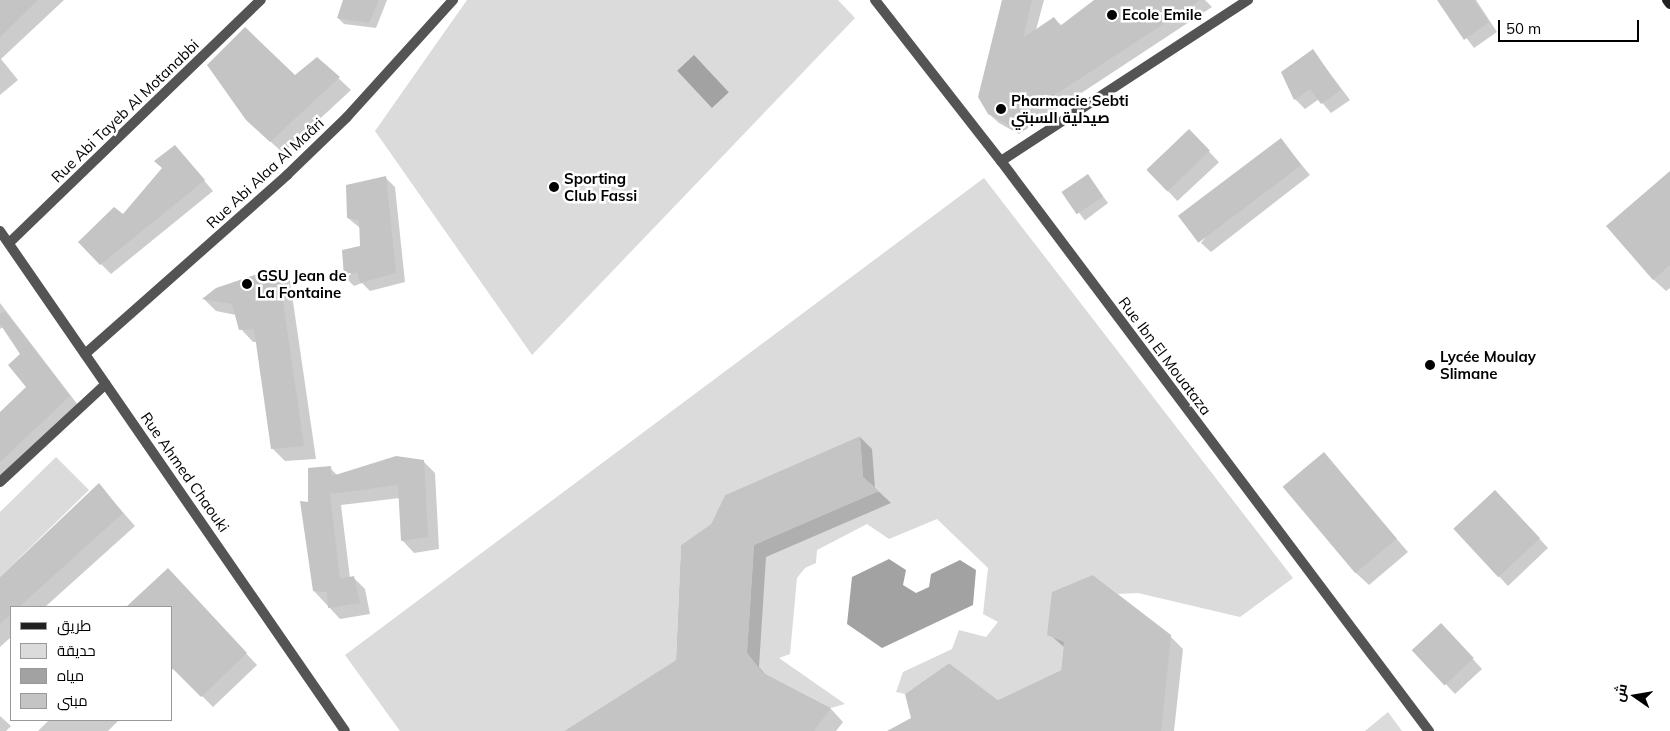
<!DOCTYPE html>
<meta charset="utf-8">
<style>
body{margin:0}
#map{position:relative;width:1670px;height:731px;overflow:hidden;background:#fff;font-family:Mulish,Cairo,sans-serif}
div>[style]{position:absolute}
.green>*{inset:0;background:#dbdbdb}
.water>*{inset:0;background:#a2a2a2;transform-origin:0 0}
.shadow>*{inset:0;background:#0003;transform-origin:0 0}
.building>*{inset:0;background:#c4c4c4;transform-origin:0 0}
.street>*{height:10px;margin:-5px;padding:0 5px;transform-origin:5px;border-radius:5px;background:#545454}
.secondary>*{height:10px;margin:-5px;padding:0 5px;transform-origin:5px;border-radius:5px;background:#212121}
.dots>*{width:14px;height:14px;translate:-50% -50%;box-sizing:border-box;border:2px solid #fff;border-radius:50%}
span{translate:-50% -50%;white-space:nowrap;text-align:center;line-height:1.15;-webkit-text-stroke:5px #fff;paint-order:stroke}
.poi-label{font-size:15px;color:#000;font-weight:700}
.left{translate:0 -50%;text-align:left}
.street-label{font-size:15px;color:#000}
.legend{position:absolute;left:10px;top:606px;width:162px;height:115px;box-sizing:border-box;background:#fff;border:1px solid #999;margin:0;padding:6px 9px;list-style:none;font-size:15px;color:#000}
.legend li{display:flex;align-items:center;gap:10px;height:25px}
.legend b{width:25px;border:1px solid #999}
.north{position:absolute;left:1610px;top:671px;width:50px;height:50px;-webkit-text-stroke:4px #fff;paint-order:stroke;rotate:283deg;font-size:14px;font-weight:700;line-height:20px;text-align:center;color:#000}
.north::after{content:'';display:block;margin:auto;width:18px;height:22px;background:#000;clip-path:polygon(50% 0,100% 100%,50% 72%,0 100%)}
.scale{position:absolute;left:1498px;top:20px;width:141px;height:22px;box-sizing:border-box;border:2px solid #000;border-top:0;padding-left:6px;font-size:15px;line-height:18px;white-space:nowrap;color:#000;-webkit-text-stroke:4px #fff;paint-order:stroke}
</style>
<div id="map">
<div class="green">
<i style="clip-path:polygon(467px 0,838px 0,855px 18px,532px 355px,375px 131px)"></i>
<i style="clip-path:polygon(984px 178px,1293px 578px,1240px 617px,1138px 593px,1118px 594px,1093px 575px,1064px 642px,1061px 670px,998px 700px,949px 663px,905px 694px,896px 692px,903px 672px,952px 649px,959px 630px,986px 637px,998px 622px,983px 614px,988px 568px,937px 519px,889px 539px,867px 524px,817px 550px,816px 563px,805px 568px,797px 578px,790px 654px,779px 658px,845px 704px,831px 708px,762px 672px,747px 653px,754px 545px,879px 491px,863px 477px,860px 436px,725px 495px,711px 524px,681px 545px,676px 660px,564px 731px,400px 731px,345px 655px)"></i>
<i style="clip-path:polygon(56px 457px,89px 490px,0 577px,0 512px)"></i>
<i style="clip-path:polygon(1388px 712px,1402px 731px,1365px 731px)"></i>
</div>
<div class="water">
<i style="left:694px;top:55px;width:51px;height:23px;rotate:47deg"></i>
<i style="clip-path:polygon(889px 559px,906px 570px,903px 585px,916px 593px,929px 587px,931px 574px,960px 560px,976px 570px,973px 605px,882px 648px,847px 624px,852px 577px)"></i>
</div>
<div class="shadow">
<i style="clip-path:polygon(0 0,64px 0,1px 59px,18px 80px,0 95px)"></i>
<i style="clip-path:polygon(344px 0,387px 0,376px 28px,344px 24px,338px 18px)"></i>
<i style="clip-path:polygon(1003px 0,1044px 0,1036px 30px,1054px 18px,1062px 26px,1095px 0,1205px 0,1212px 7px,1019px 134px,999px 123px,989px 114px)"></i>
<i style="clip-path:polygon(1438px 0,1476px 0,1497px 32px,1474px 48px)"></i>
<i style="clip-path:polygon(1313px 51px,1350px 100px,1331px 113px,1319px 99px,1305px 109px,1295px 99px,1282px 73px)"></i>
<i style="clip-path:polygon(317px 58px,351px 90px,283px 153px,260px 132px,295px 76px)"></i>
<i style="left:1189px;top:130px;width:44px;height:57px;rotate:47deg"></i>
<i style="clip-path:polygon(1281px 140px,1310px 175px,1211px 252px,1201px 243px)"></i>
<i style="clip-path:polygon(175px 146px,213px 191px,111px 274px,79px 242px,123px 216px,163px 168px)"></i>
<i style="clip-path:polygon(1670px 172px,1670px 288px,1666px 291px,1653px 279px)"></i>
<i style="left:1087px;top:175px;width:35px;height:29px;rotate:53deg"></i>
<i style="clip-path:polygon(385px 177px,395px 187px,405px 282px,370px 291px,362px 283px,354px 286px,345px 277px,343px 251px,362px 247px,360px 228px,348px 218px)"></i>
<i style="clip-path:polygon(277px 269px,290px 281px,316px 459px,285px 461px,272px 448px,257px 342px,253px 342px,241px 329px,236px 315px,216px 311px,204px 299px)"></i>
<i style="clip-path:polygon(0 303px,81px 409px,0 484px,0 414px,28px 387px,21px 354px,3px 327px,0 329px)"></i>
<i style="clip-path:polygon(860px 437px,872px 449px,875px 488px,891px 503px,766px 557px,759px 667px,766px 675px,831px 709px,843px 722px,836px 731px,566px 731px,677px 660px,682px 545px)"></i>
<i style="clip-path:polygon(1324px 454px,1408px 552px,1369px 585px,1356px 573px)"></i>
<i style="clip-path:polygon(423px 461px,435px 473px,439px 549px,414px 553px,403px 541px,400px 498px,341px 505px,350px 578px,353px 577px,365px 589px,370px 614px,340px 619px,314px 591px,309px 503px,330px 468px,338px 476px)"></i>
<i style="clip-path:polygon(99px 485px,135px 526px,45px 607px,11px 607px,11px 637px,0 647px,0 579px)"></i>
<i style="clip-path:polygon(1505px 501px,1548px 548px,1508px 586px,1455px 529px)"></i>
<i style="clip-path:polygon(168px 570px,257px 665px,213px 707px,174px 668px,171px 671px,171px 607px,128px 607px)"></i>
<i style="clip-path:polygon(1049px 634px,1170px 636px,1183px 649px,1174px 731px,890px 731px,998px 701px,1062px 671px,1065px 648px)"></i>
<i style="clip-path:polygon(1450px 634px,1482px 669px,1455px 694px,1413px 649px)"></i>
<i style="clip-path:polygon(0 716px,11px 726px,6px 731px,0 731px)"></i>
<i style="clip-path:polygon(49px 720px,119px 720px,108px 731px,38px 731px)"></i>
</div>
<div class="building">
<i style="clip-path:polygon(0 0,38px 0,0 37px)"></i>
<i style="clip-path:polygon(343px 0,379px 0,369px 23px,337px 18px)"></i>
<i style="clip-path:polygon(1002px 0,1032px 0,1023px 38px,1054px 17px,1060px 26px,1094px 0,1200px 0,1009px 125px,988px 114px,978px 97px)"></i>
<i style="clip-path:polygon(1437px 0,1474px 0,1489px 22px,1464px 40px)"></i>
<i style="clip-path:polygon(245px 27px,295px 75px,317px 57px,340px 77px,270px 142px,246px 120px,207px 65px)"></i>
<i style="clip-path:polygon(1313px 49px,1341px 90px,1321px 104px,1310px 89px,1294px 100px,1281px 72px)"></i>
<i style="left:1189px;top:129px;width:30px;height:59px;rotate:46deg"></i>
<i style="left:1281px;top:138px;width:34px;height:129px;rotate:53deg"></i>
<i style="clip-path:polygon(175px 145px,205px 180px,100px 265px,78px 242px,114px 207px,123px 214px,162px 168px,154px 161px)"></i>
<i style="clip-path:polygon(1670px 171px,1670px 265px,1653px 280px,1606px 226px)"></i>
<i style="left:1088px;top:174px;width:27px;height:32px;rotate:56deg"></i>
<i style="clip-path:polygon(386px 176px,396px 273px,360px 283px,357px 272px,344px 277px,342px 250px,360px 246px,359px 220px,347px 218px,346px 185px)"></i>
<i style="clip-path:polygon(278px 267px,304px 446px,271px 449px,254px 329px,239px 330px,232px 304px,202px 299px,216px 288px)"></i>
<i style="clip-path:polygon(5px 311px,70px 396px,0 462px,0 412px,26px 387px,8px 365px,20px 354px,0 324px,0 314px)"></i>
<i style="clip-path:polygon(860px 436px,863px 477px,879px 491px,754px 545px,747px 653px,762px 672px,831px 708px,814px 731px,564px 731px,676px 660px,681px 545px,711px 524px,725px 495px)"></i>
<i style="left:1324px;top:452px;width:113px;height:54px;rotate:50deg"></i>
<i style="clip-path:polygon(396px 456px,424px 460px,428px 537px,401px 541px,398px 485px,330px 494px,340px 579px,354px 576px,360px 603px,328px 608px,327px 592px,313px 591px,300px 501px,308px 502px,308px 468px,331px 466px,332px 476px)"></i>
<i style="clip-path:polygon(99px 483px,123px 513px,19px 607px,11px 607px,11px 614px,0 624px,0 577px)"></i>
<i style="left:1495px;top:490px;width:66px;height:57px;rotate:47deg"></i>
<i style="clip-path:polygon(168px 568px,247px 653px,201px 697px,171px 667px,171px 607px,126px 607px)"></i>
<i style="clip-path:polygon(1093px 575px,1171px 635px,1161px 731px,887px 731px,911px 718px,905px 694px,949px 663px,998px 700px,1061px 670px,1064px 642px,1047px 635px,1052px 592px)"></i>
<i style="left:1441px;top:623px;width:48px;height:40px;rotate:47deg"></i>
</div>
<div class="street">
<i style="left:875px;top:0;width:204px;rotate:52deg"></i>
<i style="left:1001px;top:161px;width:713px;rotate:53.1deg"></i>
<i style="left:1001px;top:161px;width:295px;rotate:-33.1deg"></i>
<i style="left:0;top:231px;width:607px;rotate:55.39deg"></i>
<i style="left:9px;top:243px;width:350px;rotate:-44deg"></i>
<i style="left:85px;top:354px;width:270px;rotate:-41.5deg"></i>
<i style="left:287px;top:175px;width:83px;rotate:-44deg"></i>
<i style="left:347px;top:117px;width:158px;rotate:-47.8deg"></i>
<i style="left:0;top:482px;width:144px;rotate:-42.8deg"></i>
</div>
<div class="secondary">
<i style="left:1667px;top:0;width:5px;rotate:53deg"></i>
</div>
<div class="dots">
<i style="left:1112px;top:15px;background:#000"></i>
<i style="left:1001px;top:109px;background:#000"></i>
<i style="left:554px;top:187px;background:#000"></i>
<i style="left:247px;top:284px;background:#000"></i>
<i style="left:1430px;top:365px;background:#000"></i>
</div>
<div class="poi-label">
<span class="left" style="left:1122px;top:15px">Ecole Emile</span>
<span class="left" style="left:1011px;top:109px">Pharmacie Sebti<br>صيدلية السبتي</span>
<span class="left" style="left:564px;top:187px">Sporting<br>Club Fassi</span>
<span class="left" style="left:257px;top:284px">GSU Jean de<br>La Fontaine</span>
<span class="left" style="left:1440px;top:365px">Lycée Moulay<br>Slimane</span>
</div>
<div class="street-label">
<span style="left:125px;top:111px;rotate:-44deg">Rue Abi Tayeb Al Motanabbi</span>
<span style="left:265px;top:173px;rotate:-43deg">Rue Abi Alaa Al Maâri</span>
<span style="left:1165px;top:356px;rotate:53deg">Rue Ibn El Mouataza</span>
<span style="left:185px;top:472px;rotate:55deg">Rue Ahmed Chaouki</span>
</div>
<ul class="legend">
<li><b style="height:6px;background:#212121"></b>طريق</li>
<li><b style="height:14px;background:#dbdbdb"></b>حديقة</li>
<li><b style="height:14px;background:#a2a2a2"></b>مياه</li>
<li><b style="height:14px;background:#c4c4c4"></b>مبنى</li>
</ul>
<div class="north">ش</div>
<div class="scale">50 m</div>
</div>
